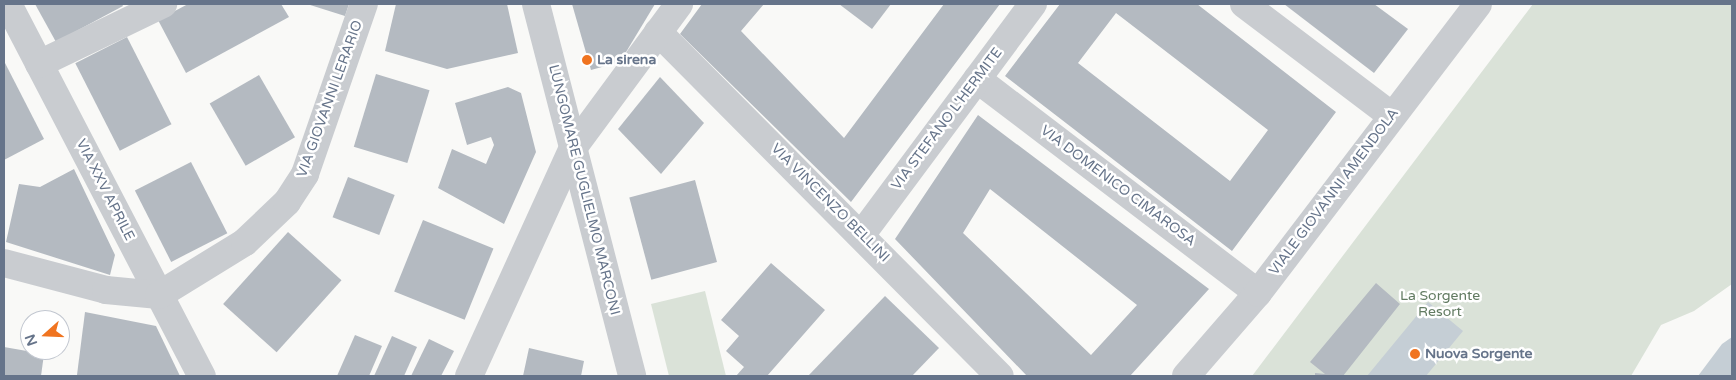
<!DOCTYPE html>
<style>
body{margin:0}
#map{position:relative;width:1736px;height:380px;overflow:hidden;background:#f9f9f7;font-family:"Varela Round",sans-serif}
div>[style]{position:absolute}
.green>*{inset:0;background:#dae2d8}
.water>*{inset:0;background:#c5ced5}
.building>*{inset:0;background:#b4bac1;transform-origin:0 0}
.minor>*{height:28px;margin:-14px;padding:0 14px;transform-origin:14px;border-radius:14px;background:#c9ccd0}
.dots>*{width:14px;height:14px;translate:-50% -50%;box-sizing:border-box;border:2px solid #fff;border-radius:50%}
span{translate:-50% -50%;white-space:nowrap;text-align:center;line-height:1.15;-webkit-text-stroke:5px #fff;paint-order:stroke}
.poi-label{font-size:14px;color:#66748a;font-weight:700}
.left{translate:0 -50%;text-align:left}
.street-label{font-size:14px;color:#66748a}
.park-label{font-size:14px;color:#627b62}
.frame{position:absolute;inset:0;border:5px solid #66748a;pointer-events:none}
.north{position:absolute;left:20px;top:310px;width:50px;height:50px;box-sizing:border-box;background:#fff;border:1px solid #c2c7d0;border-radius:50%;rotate:250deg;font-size:14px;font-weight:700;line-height:20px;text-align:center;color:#66748a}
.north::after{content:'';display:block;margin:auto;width:18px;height:22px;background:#f07420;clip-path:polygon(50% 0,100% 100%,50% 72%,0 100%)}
</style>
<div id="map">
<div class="green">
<i style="clip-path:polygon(1533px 4px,1732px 4px,1732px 284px,1694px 311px,1661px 325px,1631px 376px,1252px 376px)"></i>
<i style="clip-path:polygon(705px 291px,726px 376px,669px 376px,651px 304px)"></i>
</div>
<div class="water">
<i style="clip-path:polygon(1428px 302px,1463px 331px,1426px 376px,1367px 376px)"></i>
<i style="clip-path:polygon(1732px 337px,1732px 376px,1698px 376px,1722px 344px)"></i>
</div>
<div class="building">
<i style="clip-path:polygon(35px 4px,122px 4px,123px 6px,56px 42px)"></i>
<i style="clip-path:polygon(188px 4px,281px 4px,289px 17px,186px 73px,158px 20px)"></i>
<i style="clip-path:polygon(307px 4px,349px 4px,345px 16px)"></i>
<i style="clip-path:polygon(396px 4px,507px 4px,518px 53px,447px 69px,385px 51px)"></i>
<i style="clip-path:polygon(572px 4px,655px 4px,620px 62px,591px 70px)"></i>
<i style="clip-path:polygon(702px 4px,764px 4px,741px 31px,844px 138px,944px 4px,1000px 4px,851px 202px,680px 34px)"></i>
<i style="clip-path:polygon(839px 4px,891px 4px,872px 29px)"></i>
<i style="clip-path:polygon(evenodd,1060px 4px,1197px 4px,1336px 112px,1232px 251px,1005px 76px,1060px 4px,1116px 13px,1268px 130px,1230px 181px,1078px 63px,1116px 13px)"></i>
<i style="clip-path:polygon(1284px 4px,1374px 4px,1408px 29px,1374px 73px)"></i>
<i style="left:127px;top:37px;width:98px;height:58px;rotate:63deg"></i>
<i style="clip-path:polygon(4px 61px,44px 139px,4px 160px)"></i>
<i style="left:376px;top:74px;width:56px;height:76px;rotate:17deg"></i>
<i style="left:259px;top:75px;width:72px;height:57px;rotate:60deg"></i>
<i style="clip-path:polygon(660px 77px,704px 123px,661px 174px,618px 129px)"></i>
<i style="clip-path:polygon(508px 87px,521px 93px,536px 152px,504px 224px,438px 188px,452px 149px,486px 164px,494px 145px,491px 137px,467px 145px,455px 103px)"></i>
<i style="clip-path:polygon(evenodd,978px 115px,1209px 289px,1130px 376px,1027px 376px,895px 239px,978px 115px,990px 189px,1137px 305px,1091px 355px,963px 233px,990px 189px)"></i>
<i style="left:191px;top:162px;width:80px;height:63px;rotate:63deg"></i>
<i style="clip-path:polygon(74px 169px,115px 255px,110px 275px,6px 242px,19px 184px,40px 187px)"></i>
<i style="left:348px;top:177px;width:50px;height:43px;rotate:21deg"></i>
<i style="left:695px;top:180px;width:85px;height:68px;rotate:75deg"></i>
<i style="left:423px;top:220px;width:76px;height:77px;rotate:22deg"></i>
<i style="left:288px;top:232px;width:72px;height:97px;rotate:42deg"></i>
<i style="clip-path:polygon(771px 263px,825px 310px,767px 376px,736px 376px,744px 367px,726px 351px,739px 336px,721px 320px)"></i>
<i style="clip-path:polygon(1376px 283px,1400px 304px,1343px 376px,1315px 376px,1315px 373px,1325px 374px,1310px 362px)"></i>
<i style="clip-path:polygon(885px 296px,939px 348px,912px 376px,808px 376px)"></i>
<i style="clip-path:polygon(85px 312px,156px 326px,180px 376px,77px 375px)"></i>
<i style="clip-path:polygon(355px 335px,382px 346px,369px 376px,337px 376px)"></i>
<i style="clip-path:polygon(392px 336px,417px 347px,404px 376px,374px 376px)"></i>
<i style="clip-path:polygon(429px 339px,454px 351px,441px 376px,411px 376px)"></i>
<i style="clip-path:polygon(4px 347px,44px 354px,41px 376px,4px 376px)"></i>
<i style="clip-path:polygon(529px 348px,584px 361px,581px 376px,523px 376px)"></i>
</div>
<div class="minor">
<i style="left:8px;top:4px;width:420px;rotate:62.5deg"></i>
<i style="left:536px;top:4px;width:384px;rotate:75.5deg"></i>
<i style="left:1244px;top:4px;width:184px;rotate:37.1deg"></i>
<i style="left:658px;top:32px;width:485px;rotate:45.2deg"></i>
<i style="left:39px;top:64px;width:138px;rotate:-25.8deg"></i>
<i style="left:977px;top:79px;width:353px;rotate:37.3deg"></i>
<i style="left:862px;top:234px;width:287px;rotate:-53.4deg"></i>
<i style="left:4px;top:263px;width:106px;rotate:14.8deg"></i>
<i style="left:106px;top:290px;width:53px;rotate:5.4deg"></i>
<i style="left:159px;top:295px;width:101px;rotate:-31.6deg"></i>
<i style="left:245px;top:242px;width:58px;rotate:-43.6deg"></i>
<i style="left:287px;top:202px;width:33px;rotate:-57deg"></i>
<i style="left:305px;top:174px;width:180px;rotate:-70.9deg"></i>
<i style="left:469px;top:376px;width:251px;rotate:-65.5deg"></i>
<i style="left:573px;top:148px;width:179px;rotate:-53.6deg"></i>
<i style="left:1186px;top:376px;width:110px;rotate:-49.1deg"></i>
<i style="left:1258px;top:293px;width:363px;rotate:-52.7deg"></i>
</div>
<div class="dots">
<i style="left:587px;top:60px;background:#f07420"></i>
<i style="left:1415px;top:354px;background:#f07420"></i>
</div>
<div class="poi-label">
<span class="left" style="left:597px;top:60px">La sirena</span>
<span class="left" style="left:1425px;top:354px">Nuova Sorgente</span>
</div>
<div class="street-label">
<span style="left:330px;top:99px;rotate:-70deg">VIA GIOVANNI LERARIO</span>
<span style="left:947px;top:119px;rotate:-53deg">VIA STEFANO L'HERMITE</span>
<span style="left:1118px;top:186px;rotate:37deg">VIA DOMENICO CIMAROSA</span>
<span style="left:105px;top:190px;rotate:63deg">VIA XXV APRILE</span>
<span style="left:584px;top:190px;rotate:76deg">LUNGOMARE GUGLIELMO MARCONI</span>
<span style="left:1334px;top:192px;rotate:-53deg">VIALE GIOVANNI AMENDOLA</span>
<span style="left:830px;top:203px;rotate:45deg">VIA VINCENZO BELLINI</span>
</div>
<div class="park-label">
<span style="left:1440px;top:304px">La Sorgente<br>Resort</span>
</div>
<div class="frame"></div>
<div class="north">N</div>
</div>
